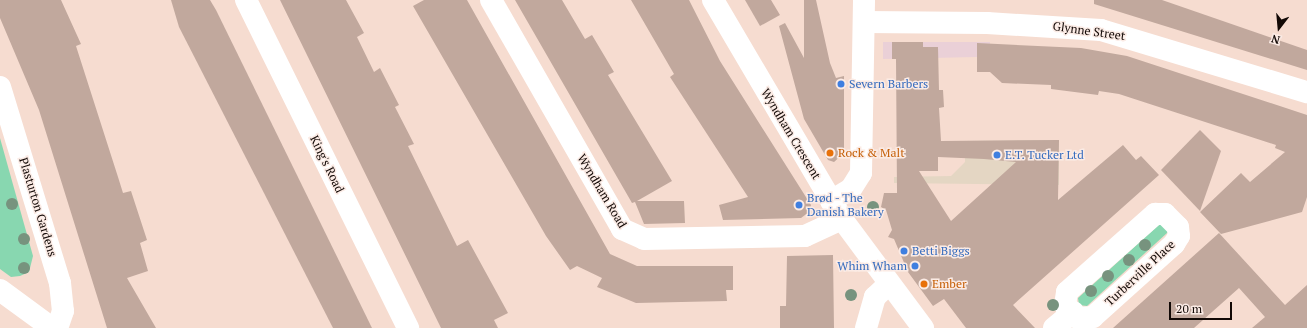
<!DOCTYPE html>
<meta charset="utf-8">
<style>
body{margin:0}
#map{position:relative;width:1307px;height:328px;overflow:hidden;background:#f6dcd0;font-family:"PT Serif",serif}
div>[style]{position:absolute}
.commercial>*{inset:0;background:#ead0d7}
.industrial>*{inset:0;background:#e4d6c3}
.green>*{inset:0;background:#88d7b0}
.building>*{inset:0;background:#c1a89d}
.minor>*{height:22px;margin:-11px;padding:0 11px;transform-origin:11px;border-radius:11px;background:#fff}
.trees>*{width:12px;height:12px;margin:-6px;border-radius:50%;background:#77937e}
.dots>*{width:11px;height:11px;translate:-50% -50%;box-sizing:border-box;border:2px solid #fbebe5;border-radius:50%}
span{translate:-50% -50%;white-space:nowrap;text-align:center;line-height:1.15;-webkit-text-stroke:3px #fbebe5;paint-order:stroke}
.street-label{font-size:12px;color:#120906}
.shop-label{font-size:12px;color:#366cbe}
.left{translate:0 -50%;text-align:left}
.right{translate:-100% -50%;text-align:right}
.food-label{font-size:12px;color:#c56008}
.north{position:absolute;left:1259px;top:8px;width:40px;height:40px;-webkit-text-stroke:3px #fbebe5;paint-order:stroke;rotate:196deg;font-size:11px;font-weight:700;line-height:16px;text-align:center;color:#120906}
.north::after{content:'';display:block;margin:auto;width:14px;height:18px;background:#120906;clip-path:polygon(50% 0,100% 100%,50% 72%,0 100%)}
.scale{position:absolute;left:1169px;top:302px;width:63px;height:18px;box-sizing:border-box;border:2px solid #120906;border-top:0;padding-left:5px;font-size:12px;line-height:14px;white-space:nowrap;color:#120906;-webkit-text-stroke:3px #fbebe5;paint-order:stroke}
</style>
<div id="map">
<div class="commercial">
<i style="clip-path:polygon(883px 42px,990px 42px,990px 72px,977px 72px,977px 57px,883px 59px)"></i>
</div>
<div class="industrial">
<i style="clip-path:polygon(1059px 140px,1059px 185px,894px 183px,894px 177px,951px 176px,965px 162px,965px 141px)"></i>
</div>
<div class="green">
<i style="clip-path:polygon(0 138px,33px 256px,29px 272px,20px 276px,11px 277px,0 269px)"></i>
<i style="clip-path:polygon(1162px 222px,1169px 228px,1167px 233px,1087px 306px,1079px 305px,1078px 298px)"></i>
</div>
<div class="building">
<i style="clip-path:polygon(0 0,61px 0,81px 44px,76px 46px,118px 177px,123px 193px,131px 191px,147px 240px,140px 243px,148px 271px,127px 278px,156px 328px,107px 328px,39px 110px,0 18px)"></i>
<i style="clip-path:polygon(171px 0,210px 0,216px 10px,372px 328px,333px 328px,179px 27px)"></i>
<i style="clip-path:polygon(280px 0,346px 0,364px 33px,357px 37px,374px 72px,380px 68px,399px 105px,395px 107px,414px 144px,408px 146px,457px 246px,468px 240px,508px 313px,494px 320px,498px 328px,441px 328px)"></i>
<i style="clip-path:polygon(424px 0,467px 0,610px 254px,637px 266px,733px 266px,733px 290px,726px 290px,727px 301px,636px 303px,597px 287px,602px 278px,577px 266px,570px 270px,546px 236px,413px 6px)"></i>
<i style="clip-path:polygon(515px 0,562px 0,585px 39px,592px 35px,614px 72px,608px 75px,672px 181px,637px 201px,684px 201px,685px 223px,644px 224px,635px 202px,632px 203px)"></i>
<i style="clip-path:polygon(631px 0,689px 0,720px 61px,811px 205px,809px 212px,801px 218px,723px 220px,719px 205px,748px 197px,670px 77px,674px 74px)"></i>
<i style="clip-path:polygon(745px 0,771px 0,780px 15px,760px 26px)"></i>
<i style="clip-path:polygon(804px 0,816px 0,830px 63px,836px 78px,844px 76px,844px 153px,834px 162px,828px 160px,804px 119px,779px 26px,785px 23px,804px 58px)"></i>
<i style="clip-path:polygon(1094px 0,1162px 0,1307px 50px,1307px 70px,1094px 4px)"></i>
<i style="clip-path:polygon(evenodd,892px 42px,923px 42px,923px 47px,938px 47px,939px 90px,943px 90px,944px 107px,939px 108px,941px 141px,1059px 140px,1058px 200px,1123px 145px,1136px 160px,1141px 156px,1159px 175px,1013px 305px,1035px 328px,966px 328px,944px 299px,933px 306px,908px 272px,894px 239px,888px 237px,892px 230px,886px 210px,881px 207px,884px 193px,897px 193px,896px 59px,892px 59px,892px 42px,938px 157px,984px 159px,1016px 162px,951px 221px,919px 171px,938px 171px,938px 157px)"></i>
<i style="clip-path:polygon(977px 43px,1081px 48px,1127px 56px,1307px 115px,1307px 197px,1302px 212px,1221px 234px,1200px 212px,1241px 173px,1250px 182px,1285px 152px,1275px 148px,1276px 145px,1119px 94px,1099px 91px,1098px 95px,1051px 89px,1051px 85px,1002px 83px,990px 72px,977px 72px)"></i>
<i style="clip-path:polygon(1200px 130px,1221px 151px,1200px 211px,1161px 170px)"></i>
<i style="clip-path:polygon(1219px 233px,1285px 305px,1307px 285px,1307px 328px,1252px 328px,1265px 317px,1239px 288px,1194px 328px,1113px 328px)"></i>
<i style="clip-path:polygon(833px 255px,834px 328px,780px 328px,780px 306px,786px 306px,787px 256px)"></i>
</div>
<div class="minor">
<i style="left:246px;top:0;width:366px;rotate:63.7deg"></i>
<i style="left:491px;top:0;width:264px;rotate:60.2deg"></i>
<i style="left:622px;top:229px;width:24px;rotate:24deg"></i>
<i style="left:644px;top:239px;width:161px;rotate:-1.1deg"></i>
<i style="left:805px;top:236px;width:41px;rotate:-24.7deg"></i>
<i style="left:713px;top:0;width:254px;rotate:59.5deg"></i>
<i style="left:842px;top:219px;width:136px;rotate:53.4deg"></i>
<i style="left:864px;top:22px;width:123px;rotate:0.5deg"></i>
<i style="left:987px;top:23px;width:114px;rotate:3.5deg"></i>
<i style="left:1101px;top:30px;width:215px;rotate:16.8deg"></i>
<i style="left:0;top:87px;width:205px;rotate:73deg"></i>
<i style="left:60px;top:283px;width:28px;rotate:84deg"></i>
<i style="left:63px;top:311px;width:18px;rotate:109deg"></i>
<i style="left:831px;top:201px;width:23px;rotate:-31deg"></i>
<i style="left:851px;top:189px;width:19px;rotate:-58deg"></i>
<i style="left:861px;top:173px;width:173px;rotate:-89deg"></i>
<i style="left:1155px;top:214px;width:10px"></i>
<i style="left:1165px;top:214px;width:18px;rotate:45deg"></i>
<i style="left:1178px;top:227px;width:9px;rotate:84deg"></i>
<i style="left:1179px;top:236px;width:9px;rotate:122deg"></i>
<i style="left:1174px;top:244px;width:109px;rotate:138deg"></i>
<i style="left:1093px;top:317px;width:15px;rotate:176deg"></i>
<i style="left:1078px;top:318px;width:18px;rotate:-135deg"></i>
<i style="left:1065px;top:305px;width:13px;rotate:-81deg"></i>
<i style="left:1067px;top:292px;width:118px;rotate:-41.6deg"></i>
<i style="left:0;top:290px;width:64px;rotate:36.2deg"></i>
<i style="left:866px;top:328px;width:32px;rotate:-74deg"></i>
<i style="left:875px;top:297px;width:19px;rotate:-43deg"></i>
<i style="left:1054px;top:328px;width:25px;rotate:-40deg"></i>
</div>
<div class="trees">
<i style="left:12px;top:204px"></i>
<i style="left:873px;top:207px"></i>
<i style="left:24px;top:239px"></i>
<i style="left:1145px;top:245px"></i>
<i style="left:1129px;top:260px"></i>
<i style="left:24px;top:268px"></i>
<i style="left:1108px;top:276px"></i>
<i style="left:1091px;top:291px"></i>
<i style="left:851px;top:295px"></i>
<i style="left:1053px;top:305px"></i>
</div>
<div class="dots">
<i style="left:841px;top:84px;background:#3f7fe0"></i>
<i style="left:830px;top:153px;background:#e8710a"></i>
<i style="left:997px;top:155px;background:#3f7fe0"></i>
<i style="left:799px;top:205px;background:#3f7fe0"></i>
<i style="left:904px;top:251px;background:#3f7fe0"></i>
<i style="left:915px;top:266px;background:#3f7fe0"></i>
<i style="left:924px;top:284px;background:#e8710a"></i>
</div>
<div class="street-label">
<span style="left:1089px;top:31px;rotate:8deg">Glynne Street</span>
<span style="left:791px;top:134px;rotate:59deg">Wyndham Crescent</span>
<span style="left:327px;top:164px;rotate:64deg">King's Road</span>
<span style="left:602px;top:191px;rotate:59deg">Wyndham Road</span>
<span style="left:38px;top:207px;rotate:73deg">Plasturton Gardens</span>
<span style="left:1140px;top:273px;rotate:-43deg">Turberville Place</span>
</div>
<div class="shop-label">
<span class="left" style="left:849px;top:84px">Severn Barbers</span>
<span class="left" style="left:1005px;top:155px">E.T. Tucker Ltd</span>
<span class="left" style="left:807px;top:205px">Brød - The<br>Danish Bakery</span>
<span class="left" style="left:912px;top:251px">Betti Biggs</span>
<span class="right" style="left:907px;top:266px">Whim Wham</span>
</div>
<div class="food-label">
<span class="left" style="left:838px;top:153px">Rock &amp; Malt</span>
<span class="left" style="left:932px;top:284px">Ember</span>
</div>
<div class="north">N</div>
<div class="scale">20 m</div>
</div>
